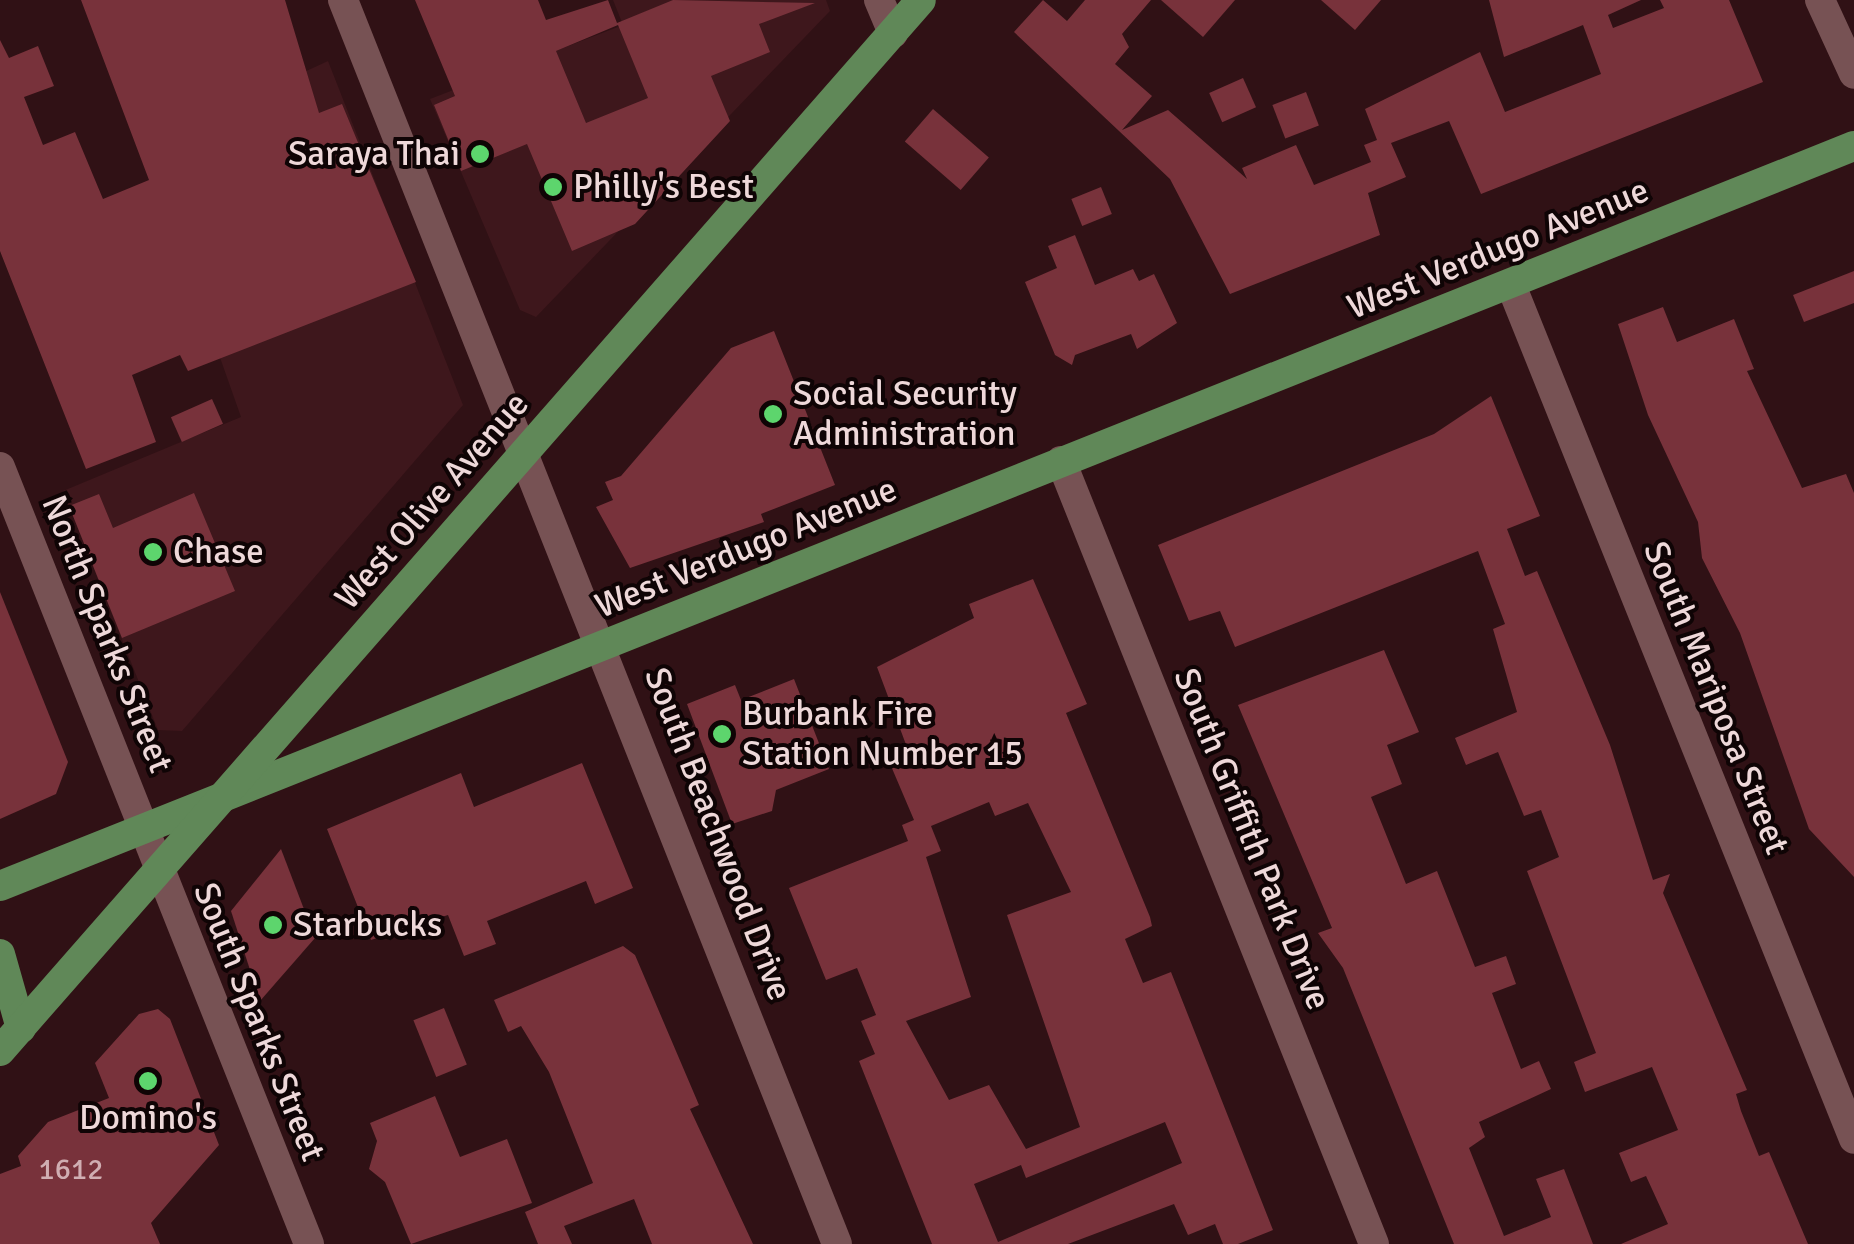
<!DOCTYPE html>
<style>
body{margin:0}
#map{position:relative;width:1854px;height:1244px;overflow:hidden;background:#301115;font-family:Signika,sans-serif}
div>[style]{position:absolute}
.built>*{inset:0;background:#3e171c}
.building>*{inset:0;background:#78323b;transform-origin:0 0}
.minor>*{height:30px;margin:-15px;padding:0 15px;transform-origin:15px;border-radius:15px;background:#775254}
.major>*{height:30px;margin:-15px;padding:0 15px;transform-origin:15px;border-radius:15px;background:#608858}
.dots>*{width:28px;height:28px;translate:-50% -50%;box-sizing:border-box;border:5px solid #0f0405;border-radius:50%}
span{translate:-50% -50%;white-space:nowrap;text-align:center;line-height:1.15;-webkit-text-stroke:8px #0f0405;paint-order:stroke}
.number-label{font-size:30px;color:#d0aeb2}
.number-label span{-webkit-text-stroke-width:0}
.poi-label{font-size:35px;color:#eed8d9}
.right{translate:-100% -50%;text-align:right}
.left{translate:0 -50%;text-align:left}
.street-label{font-size:35px;color:#eed8d9}
</style>
<div id="map">
<div class="built">
<i style="clip-path:polygon(613px 0,826px 0,830px 11px,536px 317px,520px 310px,430px 99px,623px 25px)"></i>
<i style="clip-path:polygon(328px 61px,463px 405px,182px 731px,158px 730px,63px 491px,241px 417px,145px 145px)"></i>
</div>
<div class="building">
<i style="clip-path:polygon(81px 0,285px 0,319px 113px,342px 104px,416px 282px,188px 371px,180px 355px,132px 375px,156px 442px,86px 469px,0 251px,0 40px,9px 58px,38px 46px,54px 86px,24px 97px,43px 145px,75px 132px,103px 199px,149px 180px)"></i>
<i style="clip-path:polygon(evenodd,415px 0,538px 0,546px 20px,608px 0,617px 23px,673px 0,815px 3px,759px 24px,770px 52px,711px 76px,730px 121px,635px 224px,572px 251px,527px 144px,461px 171px,434px 105px,455px 96px,415px 0,618px 25px,648px 98px,586px 123px,556px 51px,618px 25px)"></i>
<i style="clip-path:polygon(1043px 0,1067px 21px,1085px 0,1151px 0,1122px 34px,1129px 47px,1115px 64px,1152px 96px,1122px 130px,1168px 110px,1247px 179px,1242px 168px,1296px 145px,1314px 185px,1371px 162px,1364px 145px,1377px 140px,1365px 109px,1480px 52px,1505px 112px,1601px 74px,1583px 25px,1504px 57px,1489px 0,1641px 0,1608px 15px,1613px 28px,1664px 8px,1660px 0,1729px 0,1763px 82px,1481px 194px,1449px 121px,1391px 143px,1406px 177px,1368px 193px,1380px 235px,1230px 294px,1170px 179px,1014px 32px)"></i>
<i style="clip-path:polygon(1161px 0,1235px 0,1203px 37px)"></i>
<i style="clip-path:polygon(1321px 0,1381px 0,1355px 30px)"></i>
<i style="left:1243px;top:78px;width:32px;height:37px;rotate:66deg"></i>
<i style="left:1306px;top:92px;width:36px;height:36px;rotate:69deg"></i>
<i style="left:933px;top:109px;width:74px;height:43px;rotate:41deg"></i>
<i style="left:1101px;top:187px;width:29px;height:32px;rotate:68deg"></i>
<i style="clip-path:polygon(1075px 235px,1095px 285px,1133px 269px,1139px 281px,1154px 274px,1177px 323px,1137px 349px,1131px 334px,1075px 355px,1072px 365px,1055px 355px,1025px 282px,1057px 268px,1048px 246px)"></i>
<i style="clip-path:polygon(1854px 271px,1854px 303px,1804px 322px,1793px 295px)"></i>
<i style="clip-path:polygon(1663px 307px,1677px 342px,1734px 319px,1754px 369px,1747px 371px,1802px 488px,1846px 474px,1854px 493px,1854px 877px,1809px 829px,1740px 633px,1702px 558px,1698px 522px,1648px 415px,1618px 324px)"></i>
<i style="clip-path:polygon(774px 331px,835px 485px,761px 514px,764px 522px,630px 568px,596px 507px,613px 500px,605px 482px,621px 476px,731px 348px)"></i>
<i style="clip-path:polygon(1491px 396px,1540px 516px,1507px 529px,1525px 576px,1537px 571px,1610px 745px,1653px 880px,1670px 874px,1663px 893px,1747px 1090px,1736px 1094px,1741px 1111px,1759px 1156px,1769px 1152px,1808px 1244px,1621px 1244px,1668px 1224px,1646px 1176px,1631px 1182px,1619px 1153px,1678px 1130px,1652px 1067px,1585px 1092px,1574px 1062px,1596px 1053px,1527px 871px,1559px 857px,1541px 810px,1524px 816px,1498px 752px,1466px 765px,1455px 738px,1517px 712px,1493px 629px,1505px 624px,1478px 551px,1235px 647px,1220px 611px,1189px 621px,1158px 545px,1434px 434px)"></i>
<i style="left:212px;top:399px;width:27px;height:45px;rotate:66deg"></i>
<i style="clip-path:polygon(194px 493px,235px 591px,122px 638px,69px 506px,99px 494px,113px 528px)"></i>
<i style="clip-path:polygon(evenodd,1033px 579px,1087px 704px,1066px 713px,1150px 917px,1152px 926px,1125px 939px,1143px 983px,1171px 972px,1273px 1230px,1238px 1244px,1223px 1244px,1215px 1224px,1188px 1235px,1174px 1204px,1068px 1244px,932px 1244px,859px 1061px,875px 1054px,861px 1021px,876px 1015px,857px 968px,826px 980px,789px 888px,908px 841px,902px 825px,914px 820px,891px 766px,911px 758px,877px 667px,974px 618px,969px 604px,1033px 579px,989px 802px,995px 816px,1028px 803px,1071px 892px,1007px 915px,1080px 1127px,1026px 1149px,989px 1085px,949px 1100px,906px 1021px,971px 997px,926px 857px,941px 851px,931px 826px,989px 802px,1033px 579px,1165px 1122px,1182px 1163px,998px 1242px,974px 1184px,1021px 1165px,1026px 1178px,1165px 1122px)"></i>
<i style="clip-path:polygon(0 592px,68px 762px,56px 794px,0 819px)"></i>
<i style="clip-path:polygon(1384px 650px,1419px 732px,1387px 745px,1402px 784px,1371px 797px,1406px 884px,1437px 871px,1475px 967px,1506px 956px,1516px 984px,1492px 993px,1521px 1069px,1539px 1061px,1551px 1089px,1479px 1122px,1485px 1137px,1469px 1148px,1504px 1236px,1551px 1217px,1536px 1179px,1564px 1169px,1593px 1244px,1454px 1244px,1343px 968px,1318px 933px,1332px 928px,1238px 705px)"></i>
<i style="clip-path:polygon(794px 679px,829px 769px,776px 790px,772px 811px,732px 824px,687px 704px,735px 685px,741px 700px)"></i>
<i style="clip-path:polygon(582px 763px,633px 888px,595px 904px,586px 881px,487px 921px,496px 944px,464px 956px,448px 915px,371px 940px,327px 829px,461px 773px,474px 807px)"></i>
<i style="clip-path:polygon(281px 849px,315px 938px,260px 1001px,231px 911px)"></i>
<i style="clip-path:polygon(623px 946px,635px 955px,699px 1105px,690px 1109px,753px 1244px,652px 1244px,634px 1199px,564px 1226px,572px 1244px,538px 1244px,525px 1212px,593px 1183px,549px 1072px,521px 1026px,508px 1032px,494px 1000px)"></i>
<i style="left:444px;top:1008px;width:61px;height:33px;rotate:68deg"></i>
<i style="clip-path:polygon(158px 1009px,170px 1019px,219px 1145px,151px 1223px,160px 1244px,0 1244px,0 1174px,21px 1166px,18px 1156px,48px 1122px,109px 1098px,95px 1063px,139px 1014px)"></i>
<i style="clip-path:polygon(435px 1096px,460px 1157px,507px 1139px,532px 1203px,411px 1244px,385px 1182px,369px 1169px,377px 1141px,370px 1123px)"></i>
</div>
<div class="minor">
<i style="left:343px;top:0;width:1338px;rotate:68.34deg"></i>
<i style="left:879px;top:0;width:36px;rotate:67deg"></i>
<i style="left:1820px;top:0;width:81px;rotate:65.3deg"></i>
<i style="left:1511px;top:285px;width:920px;rotate:68.12deg"></i>
<i style="left:1061px;top:461px;width:843px;rotate:68.21deg"></i>
<i style="left:0;top:467px;width:836px;rotate:68.31deg"></i>
</div>
<div class="major">
<i style="left:0;top:886px;width:1996px;rotate:-21.76deg"></i>
<i style="left:0;top:954px;width:77px;rotate:74.2deg"></i>
<i style="left:0;top:1051px;width:1397px;rotate:-48.77deg"></i>
</div>
<div class="dots">
<i style="left:480px;top:154px;background:#5dd56d"></i>
<i style="left:553px;top:187px;background:#5dd56d"></i>
<i style="left:773px;top:414px;background:#5dd56d"></i>
<i style="left:153px;top:552px;background:#5dd56d"></i>
<i style="left:722px;top:734px;background:#5dd56d"></i>
<i style="left:273px;top:925px;background:#5dd56d"></i>
<i style="left:148px;top:1081px;background:#5dd56d"></i>
</div>
<div class="number-label">
<span style="left:71px;top:1170px">1612</span>
</div>
<div class="poi-label">
<span class="right" style="left:460px;top:154px">Saraya Thai</span>
<span class="left" style="left:573px;top:187px">Philly's Best</span>
<span class="left" style="left:793px;top:414px">Social Security<br>Administration</span>
<span class="left" style="left:173px;top:552px">Chase</span>
<span class="left" style="left:742px;top:734px">Burbank Fire<br>Station Number 15</span>
<span class="left" style="left:293px;top:925px">Starbucks</span>
<span style="left:148px;top:1118px">Domino's</span>
</div>
<div class="street-label">
<span style="left:1498px;top:249px;rotate:-22deg">West Verdugo Avenue</span>
<span style="left:432px;top:501px;rotate:-49deg">West Olive Avenue</span>
<span style="left:746px;top:548px;rotate:-22deg">West Verdugo Avenue</span>
<span style="left:107px;top:634px;rotate:68deg">North Sparks Street</span>
<span style="left:1716px;top:698px;rotate:68deg">South Mariposa Street</span>
<span style="left:718px;top:834px;rotate:69deg">South Beachwood Drive</span>
<span style="left:1252px;top:839px;rotate:68deg">South Griffith Park Drive</span>
<span style="left:259px;top:1022px;rotate:68deg">South Sparks Street</span>
</div>
</div>
